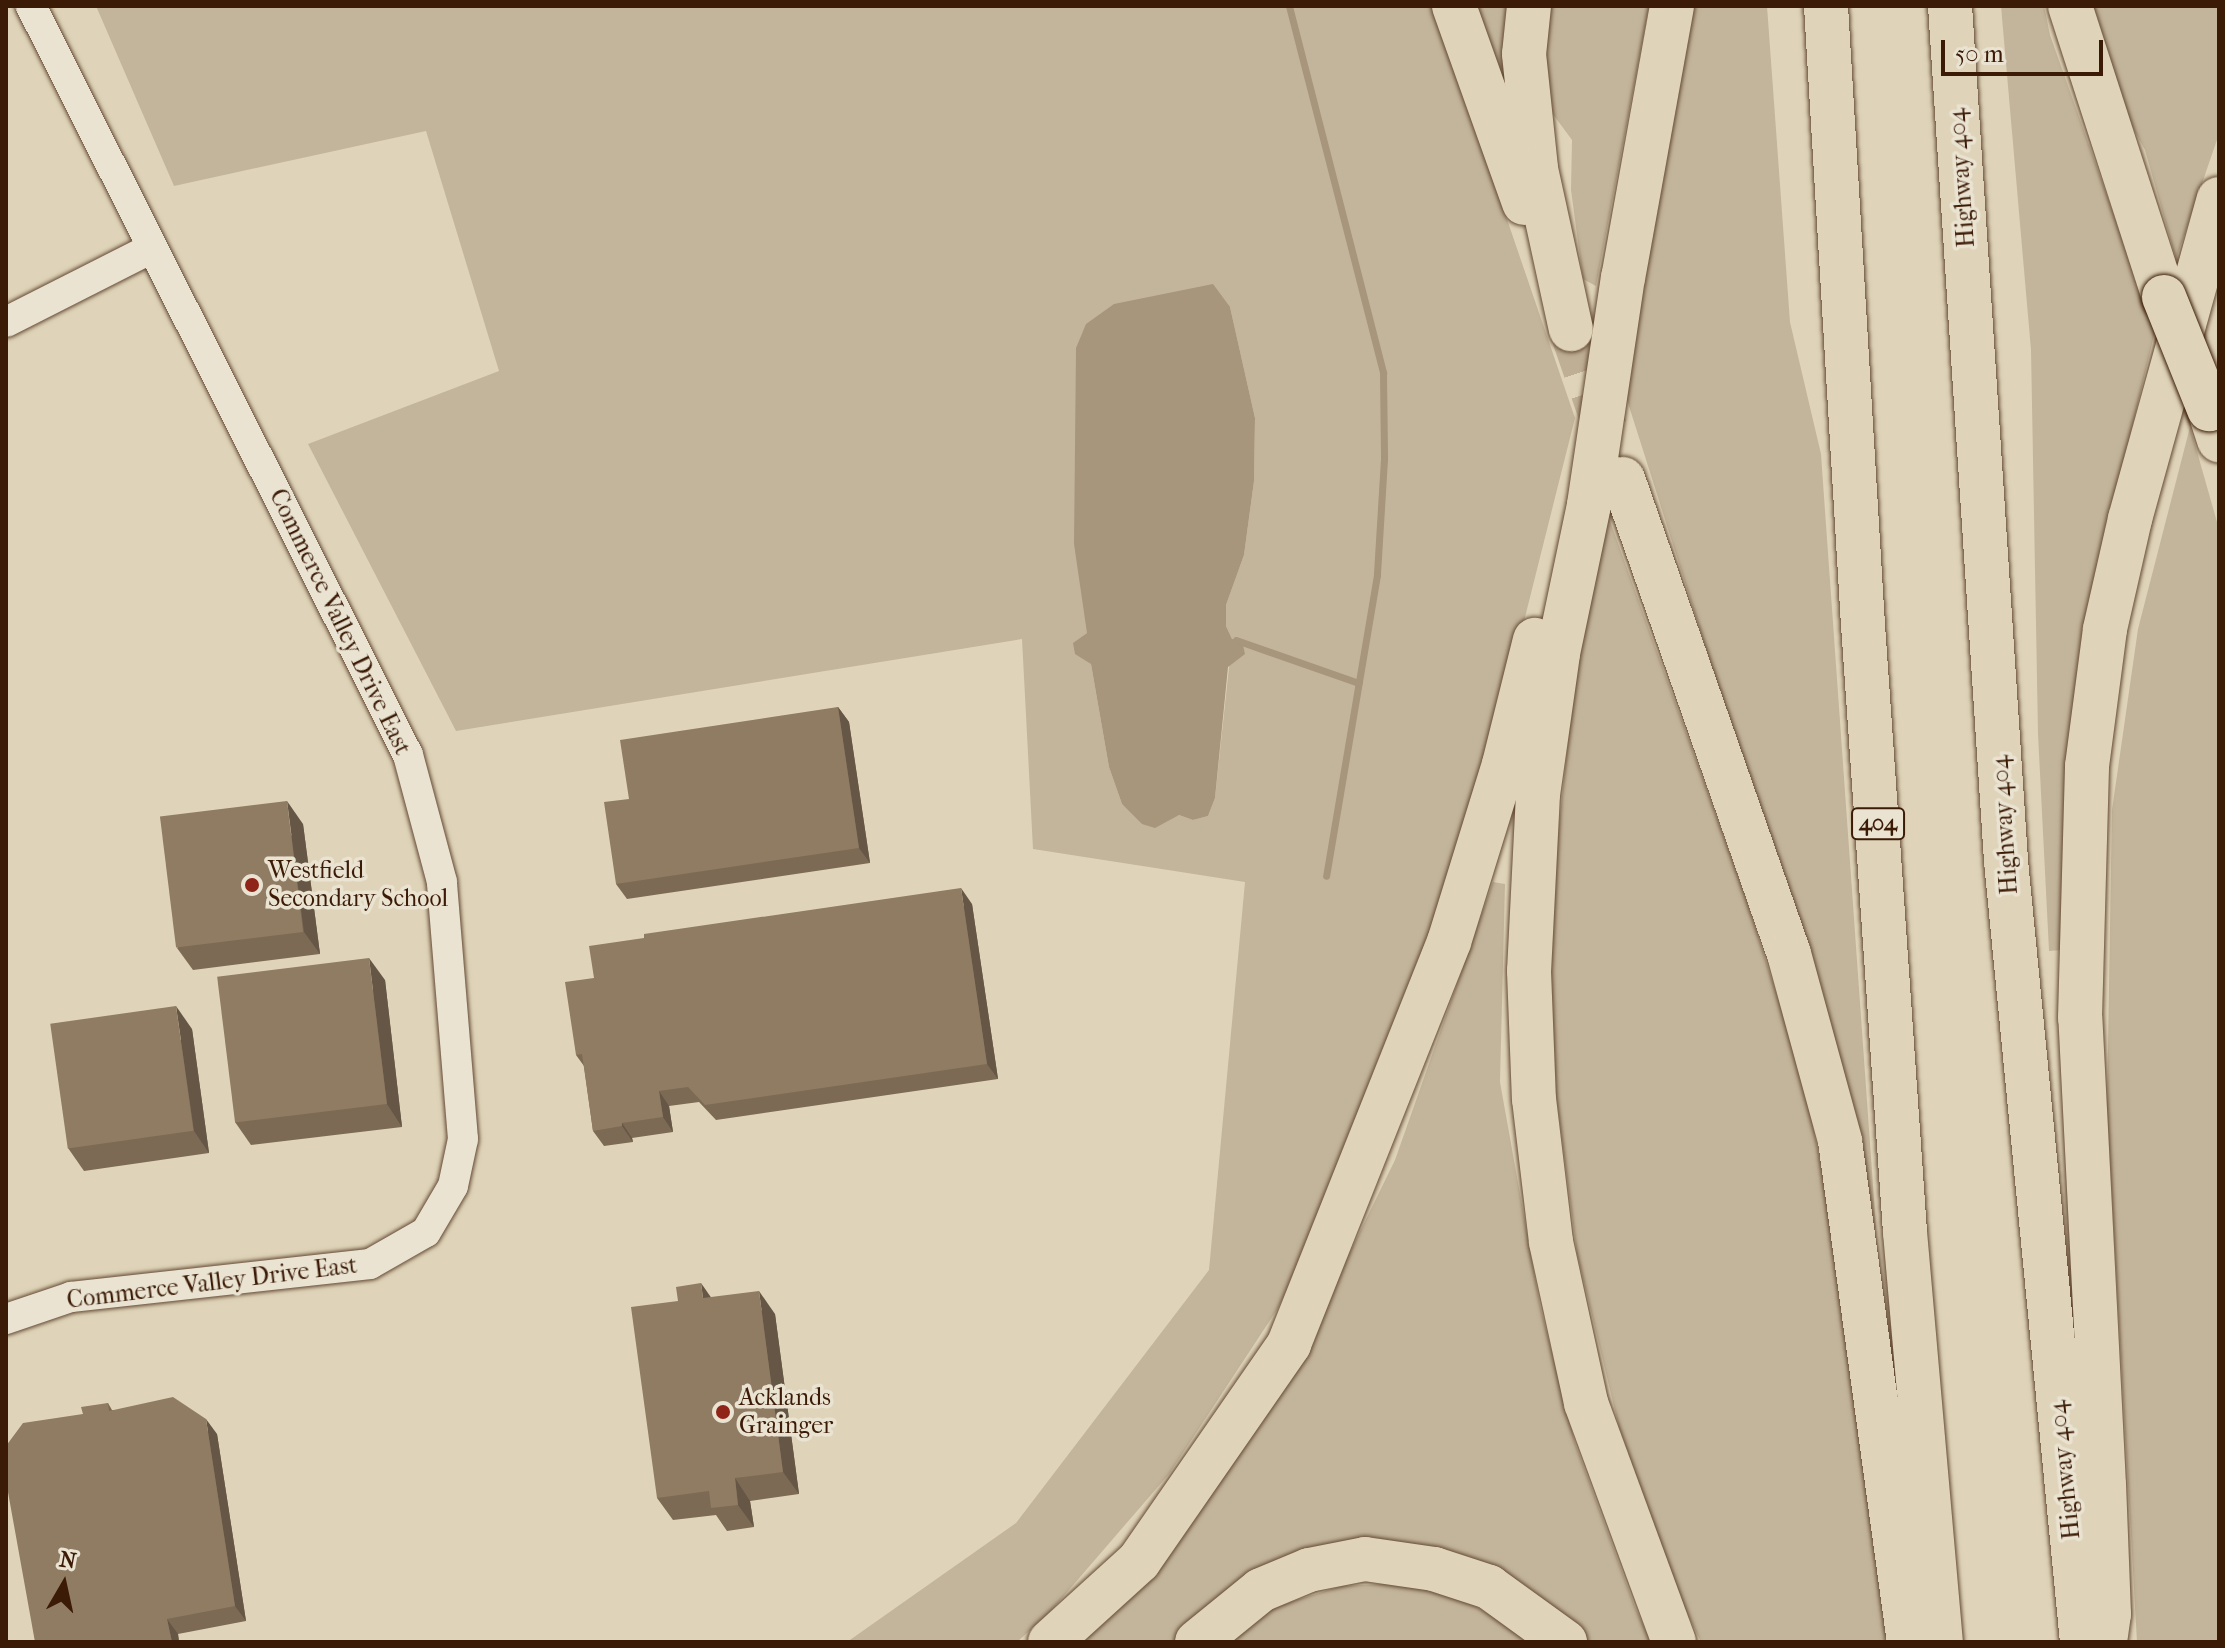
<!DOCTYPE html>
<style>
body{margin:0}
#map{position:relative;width:2225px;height:1648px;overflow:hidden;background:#dfd4b9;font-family:"IM FELL French Canon",serif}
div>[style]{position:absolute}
.green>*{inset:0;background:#c3b59b}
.water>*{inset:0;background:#a7957c}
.stream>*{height:7px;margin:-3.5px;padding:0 3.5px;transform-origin:3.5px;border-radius:3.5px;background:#a7957c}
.highway-tunnel>*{height:44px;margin-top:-22px;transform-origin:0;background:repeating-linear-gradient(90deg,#beaf95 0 44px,transparent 0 66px)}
.roads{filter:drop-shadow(0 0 2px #644933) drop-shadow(0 0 2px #644933)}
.minor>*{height:30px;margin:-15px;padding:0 15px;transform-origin:15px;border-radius:15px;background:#eae3d2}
.highway>*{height:44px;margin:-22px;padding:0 22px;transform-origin:22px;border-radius:22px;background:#dfd4b9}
.bridges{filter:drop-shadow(0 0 2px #3b1b06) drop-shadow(0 0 2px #3b1b06)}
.highway-bridge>*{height:44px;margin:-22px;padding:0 22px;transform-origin:22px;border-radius:22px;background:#dfd4b9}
.wall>*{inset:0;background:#7c6a55}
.shaded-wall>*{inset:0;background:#655645}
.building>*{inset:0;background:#907b63;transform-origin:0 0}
.dots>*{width:22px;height:22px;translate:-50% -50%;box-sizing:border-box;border:4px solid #eae3d2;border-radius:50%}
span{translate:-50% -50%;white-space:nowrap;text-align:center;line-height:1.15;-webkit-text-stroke:7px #eae3d2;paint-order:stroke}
.shield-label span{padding:2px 6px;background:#eae3d2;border:2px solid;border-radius:6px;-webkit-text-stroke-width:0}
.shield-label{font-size:22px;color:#3b1b06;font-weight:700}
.street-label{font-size:24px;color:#3b1b06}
.poi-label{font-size:24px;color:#3b1b06}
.left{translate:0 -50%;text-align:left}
.frame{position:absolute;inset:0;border:8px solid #3b1b06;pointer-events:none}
.north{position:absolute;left:24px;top:1544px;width:80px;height:80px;-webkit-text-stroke:6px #eae3d2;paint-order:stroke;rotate:9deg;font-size:22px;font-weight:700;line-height:32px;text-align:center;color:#3b1b06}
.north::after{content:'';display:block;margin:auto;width:28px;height:36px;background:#3b1b06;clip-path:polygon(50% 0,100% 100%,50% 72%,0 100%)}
.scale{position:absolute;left:1941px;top:40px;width:162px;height:36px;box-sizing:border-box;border:4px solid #3b1b06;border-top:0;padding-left:10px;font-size:24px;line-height:28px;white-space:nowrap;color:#3b1b06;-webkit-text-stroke:6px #eae3d2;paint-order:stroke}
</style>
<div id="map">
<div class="green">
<i style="clip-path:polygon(evenodd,96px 6px,1434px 6px,1575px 418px,1510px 677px,1454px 873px,1370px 1117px,1278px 1308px,1169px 1474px,1049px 1613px,1017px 1642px,847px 1642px,1016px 1523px,1209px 1270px,1245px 882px,1033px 849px,1022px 639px,456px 731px,308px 444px,499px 371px,426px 131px,174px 186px,96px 6px,1230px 307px,1255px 418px,1254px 481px,1244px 555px,1226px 605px,1226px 626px,1232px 639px,1215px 798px,1208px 816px,1193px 820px,1179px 815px,1139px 818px,1122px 804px,1109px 767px,1091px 664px,1074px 643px,1087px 633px,1230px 307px)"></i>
<i style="clip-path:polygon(1467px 6px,1511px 6px,1512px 67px,1490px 73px)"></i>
<i style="clip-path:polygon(1540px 6px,1649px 6px,1596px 286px,1583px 279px,1571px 190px,1572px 140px,1541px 98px)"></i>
<i style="clip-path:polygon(1689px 6px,1767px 6px,1790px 322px,1821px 454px,1876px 1228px,1862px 1229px,1711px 664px,1621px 381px)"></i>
<i style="clip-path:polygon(2001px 6px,2044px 6px,2050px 35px,2155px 331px,2092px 596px,2063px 950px,2049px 951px,2038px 734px,2031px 350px)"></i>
<i style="clip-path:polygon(2090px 6px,2219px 6px,2219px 134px,2176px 259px,2145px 150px,2116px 97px)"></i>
<i style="clip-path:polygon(2190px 427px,2219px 529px,2219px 1642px,2137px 1642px,2107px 1107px,2112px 810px,2138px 629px)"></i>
<i style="clip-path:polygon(1602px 499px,1746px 899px,1804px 1080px,1833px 1229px,1891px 1642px,1701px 1642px,1679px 1596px,1619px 1427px,1577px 1253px,1556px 1093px,1551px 976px,1558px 835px,1579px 640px)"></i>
<i style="clip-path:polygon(1493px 882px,1505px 884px,1500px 1082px,1540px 1306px,1575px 1443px,1635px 1607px,1651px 1642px,1586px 1642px,1567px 1620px,1299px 1557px,1224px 1592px,1175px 1642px,1066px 1642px,1332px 1289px,1395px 1160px)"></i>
<i style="clip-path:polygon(1404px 1583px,1463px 1599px,1536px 1642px,1227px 1642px,1274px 1607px,1342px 1586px)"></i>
</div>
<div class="water">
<i style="clip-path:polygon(1213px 284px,1230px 307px,1255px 418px,1254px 481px,1244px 555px,1226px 605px,1226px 626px,1232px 639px,1242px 641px,1245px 654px,1228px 667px,1215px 798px,1208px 816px,1193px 820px,1179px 815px,1155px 828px,1142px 824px,1122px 804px,1109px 767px,1091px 664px,1075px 654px,1073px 643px,1087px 633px,1074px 544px,1076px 348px,1086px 324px,1114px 304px)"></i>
</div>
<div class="stream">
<i style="left:1289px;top:6px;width:379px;rotate:75.6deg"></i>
<i style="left:1383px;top:373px;width:86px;rotate:89.3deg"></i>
<i style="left:1384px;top:459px;width:116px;rotate:93.5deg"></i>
<i style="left:1377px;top:575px;width:305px;rotate:99.6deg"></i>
<i style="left:1236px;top:640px;width:130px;rotate:19.3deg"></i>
</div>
<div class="highway-tunnel">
<i style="left:1571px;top:329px;width:105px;rotate:71deg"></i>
</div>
<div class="roads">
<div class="minor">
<i style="left:6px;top:322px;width:164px;rotate:-26.9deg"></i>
<i style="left:6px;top:1319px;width:69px;rotate:-18.7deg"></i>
<i style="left:71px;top:1297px;width:301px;rotate:-6.3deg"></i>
<i style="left:370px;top:1264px;width:64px;rotate:-29.7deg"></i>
<i style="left:426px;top:1232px;width:53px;rotate:-59.6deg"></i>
<i style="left:453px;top:1186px;width:48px;rotate:-78deg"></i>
<i style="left:463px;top:1139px;width:258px;rotate:-94.7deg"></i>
<i style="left:442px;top:882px;width:131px;rotate:-105deg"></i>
<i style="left:408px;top:755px;width:839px;rotate:-116.72deg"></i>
</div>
<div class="highway">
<i style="left:1454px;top:6px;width:209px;rotate:70.4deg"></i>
<i style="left:1529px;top:6px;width:48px;rotate:95.9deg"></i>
<i style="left:1524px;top:54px;width:116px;rotate:84deg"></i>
<i style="left:1536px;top:169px;width:164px;rotate:77.7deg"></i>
<i style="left:1672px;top:6px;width:275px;rotate:100.2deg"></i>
<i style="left:1623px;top:277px;width:231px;rotate:98.5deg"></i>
<i style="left:1589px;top:505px;width:152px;rotate:101.8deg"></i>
<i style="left:1558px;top:654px;width:141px;rotate:98.1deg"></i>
<i style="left:1538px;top:794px;width:177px;rotate:92.9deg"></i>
<i style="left:1529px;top:971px;width:128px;rotate:87.8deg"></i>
<i style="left:1534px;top:1099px;width:144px;rotate:83.2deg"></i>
<i style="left:1551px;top:1242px;width:165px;rotate:77.7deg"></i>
<i style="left:1586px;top:1403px;width:255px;rotate:69.8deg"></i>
<i style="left:1826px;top:6px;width:620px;rotate:86.58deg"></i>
<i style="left:1863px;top:625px;width:608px;rotate:86.04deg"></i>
<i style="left:1905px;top:1232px;width:412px;rotate:85deg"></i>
<i style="left:1950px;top:6px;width:857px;rotate:86.25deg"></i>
<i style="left:2006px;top:861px;width:785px;rotate:84.44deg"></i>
<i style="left:2070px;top:6px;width:306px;rotate:72.1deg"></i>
<i style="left:2209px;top:409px;width:33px;rotate:72deg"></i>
<i style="left:1623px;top:479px;width:503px;rotate:70.74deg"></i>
<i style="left:1789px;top:954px;width:194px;rotate:74.7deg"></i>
<i style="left:1840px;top:1141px;width:506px;rotate:82.16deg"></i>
<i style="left:1050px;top:1642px;width:120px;rotate:-42.3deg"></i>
<i style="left:1139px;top:1561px;width:264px;rotate:-55.3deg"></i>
<i style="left:1289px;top:1344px;width:433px;rotate:-68.3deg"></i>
<i style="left:1449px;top:942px;width:186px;rotate:-72.8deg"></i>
<i style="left:1504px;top:764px;width:128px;rotate:-76deg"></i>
<i style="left:1197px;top:1642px;width:82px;rotate:-39.1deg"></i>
<i style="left:1261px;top:1590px;width:52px;rotate:-22.6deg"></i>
<i style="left:1309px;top:1570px;width:57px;rotate:-11.1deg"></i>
<i style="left:1365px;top:1559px;width:70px;rotate:8.2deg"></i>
<i style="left:1434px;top:1569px;width:58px;rotate:18.1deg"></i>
<i style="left:1489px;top:1587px;width:94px;rotate:35.9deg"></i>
<i style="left:2105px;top:1642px;width:28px;rotate:-82deg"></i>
<i style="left:2109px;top:1614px;width:129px;rotate:-92.2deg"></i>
<i style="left:2104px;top:1485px;width:468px;rotate:-92.9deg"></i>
<i style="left:2080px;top:1018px;width:252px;rotate:-88.4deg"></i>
<i style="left:2087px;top:766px;width:138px;rotate:-82.5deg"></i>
<i style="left:2105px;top:629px;width:113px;rotate:-77.2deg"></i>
<i style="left:2130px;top:519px;width:332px;rotate:-74.5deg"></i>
</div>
</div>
<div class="bridges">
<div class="highway-bridge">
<i style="left:2164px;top:297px;width:121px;rotate:68.1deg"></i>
</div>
</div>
<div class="wall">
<i style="clip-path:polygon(838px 707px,849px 722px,870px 863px,627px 899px,616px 884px,629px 799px)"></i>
<i style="clip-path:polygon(303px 824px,320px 954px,193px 970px,177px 948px)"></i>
<i style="clip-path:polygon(972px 904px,998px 1079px,716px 1120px,699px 1102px,669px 1106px,673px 1132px,632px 1138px,633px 1142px,604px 1146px,593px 1131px,584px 1066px,576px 1055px,594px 978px)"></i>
<i style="clip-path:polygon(385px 980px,402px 1127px,251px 1145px,235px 1122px)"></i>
<i style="clip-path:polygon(192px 1029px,209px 1153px,84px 1171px,68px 1148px)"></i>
<i style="clip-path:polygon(711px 1297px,775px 1314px,799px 1494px,750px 1501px,754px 1527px,727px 1531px,716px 1515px,673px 1520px,657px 1498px)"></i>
<i style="clip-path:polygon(108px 1403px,112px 1410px,217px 1434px,246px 1621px,178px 1634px,179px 1642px,35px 1642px,83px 1414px)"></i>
</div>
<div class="shaded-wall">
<i style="clip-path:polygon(838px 707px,849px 722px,870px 863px,859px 848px)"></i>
<i style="clip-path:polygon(287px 801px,303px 824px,320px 954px,304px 932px)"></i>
<i style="clip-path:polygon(961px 888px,972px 904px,998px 1079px,987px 1064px)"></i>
<i style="clip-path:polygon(369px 958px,385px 980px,402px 1127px,387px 1104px)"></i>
<i style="clip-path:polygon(176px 1006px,192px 1029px,209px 1153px,194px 1131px)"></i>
<i style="clip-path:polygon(659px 1091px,669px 1106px,673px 1132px,663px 1117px)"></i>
<i style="clip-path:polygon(622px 1123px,632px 1138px,633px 1142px,622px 1126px)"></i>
<i style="clip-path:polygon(701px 1283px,717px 1306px,703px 1298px)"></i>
<i style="clip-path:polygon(759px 1291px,775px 1314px,799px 1494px,783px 1472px)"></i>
<i style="clip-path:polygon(206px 1419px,217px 1434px,246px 1621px,235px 1606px)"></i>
<i style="clip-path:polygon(735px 1478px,750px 1501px,754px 1527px,738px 1505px)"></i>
<i style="clip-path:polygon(167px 1619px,178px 1634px,179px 1642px,172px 1642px)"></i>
</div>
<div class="building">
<i style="clip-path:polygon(838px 707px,859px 848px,616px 884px,604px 802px,629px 799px,620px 740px)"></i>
<i style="left:287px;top:801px;width:132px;height:128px;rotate:83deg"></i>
<i style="clip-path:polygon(961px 888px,987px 1064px,705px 1105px,688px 1087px,659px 1091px,663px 1117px,622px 1123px,622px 1126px,593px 1131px,582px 1054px,576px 1055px,565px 982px,594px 978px,589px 946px,644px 938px,644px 934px)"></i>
<i style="left:369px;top:958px;width:147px;height:153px;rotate:83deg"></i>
<i style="left:176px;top:1006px;width:126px;height:127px;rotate:82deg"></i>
<i style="clip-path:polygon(701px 1283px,703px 1298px,759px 1291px,783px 1472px,735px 1478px,738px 1505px,711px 1508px,709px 1491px,657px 1498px,631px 1307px,678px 1301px,676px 1287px)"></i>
<i style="clip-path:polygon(173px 1397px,206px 1419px,235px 1606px,167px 1619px,172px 1642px,35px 1642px,6px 1481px,6px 1446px,23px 1423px,83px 1414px,81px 1407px,108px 1403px,109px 1411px)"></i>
</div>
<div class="dots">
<i style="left:252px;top:885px;background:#8f2418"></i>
<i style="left:723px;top:1412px;background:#8f2418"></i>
</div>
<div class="shield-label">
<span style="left:1878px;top:824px">404</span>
</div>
<div class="street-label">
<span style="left:1962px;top:178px;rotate:-94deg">Highway 404</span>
<span style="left:340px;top:622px;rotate:64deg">Commerce Valley Drive East</span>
<span style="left:2005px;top:825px;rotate:-94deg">Highway 404</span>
<span style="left:212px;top:1283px;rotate:-7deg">Commerce Valley Drive East</span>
<span style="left:2065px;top:1470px;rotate:-96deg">Highway 404</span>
</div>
<div class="poi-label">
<span class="left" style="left:268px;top:885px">Westfield<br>Secondary School</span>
<span class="left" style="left:739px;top:1412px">Acklands<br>Grainger</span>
</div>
<div class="frame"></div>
<div class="north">N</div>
<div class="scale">50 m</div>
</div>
